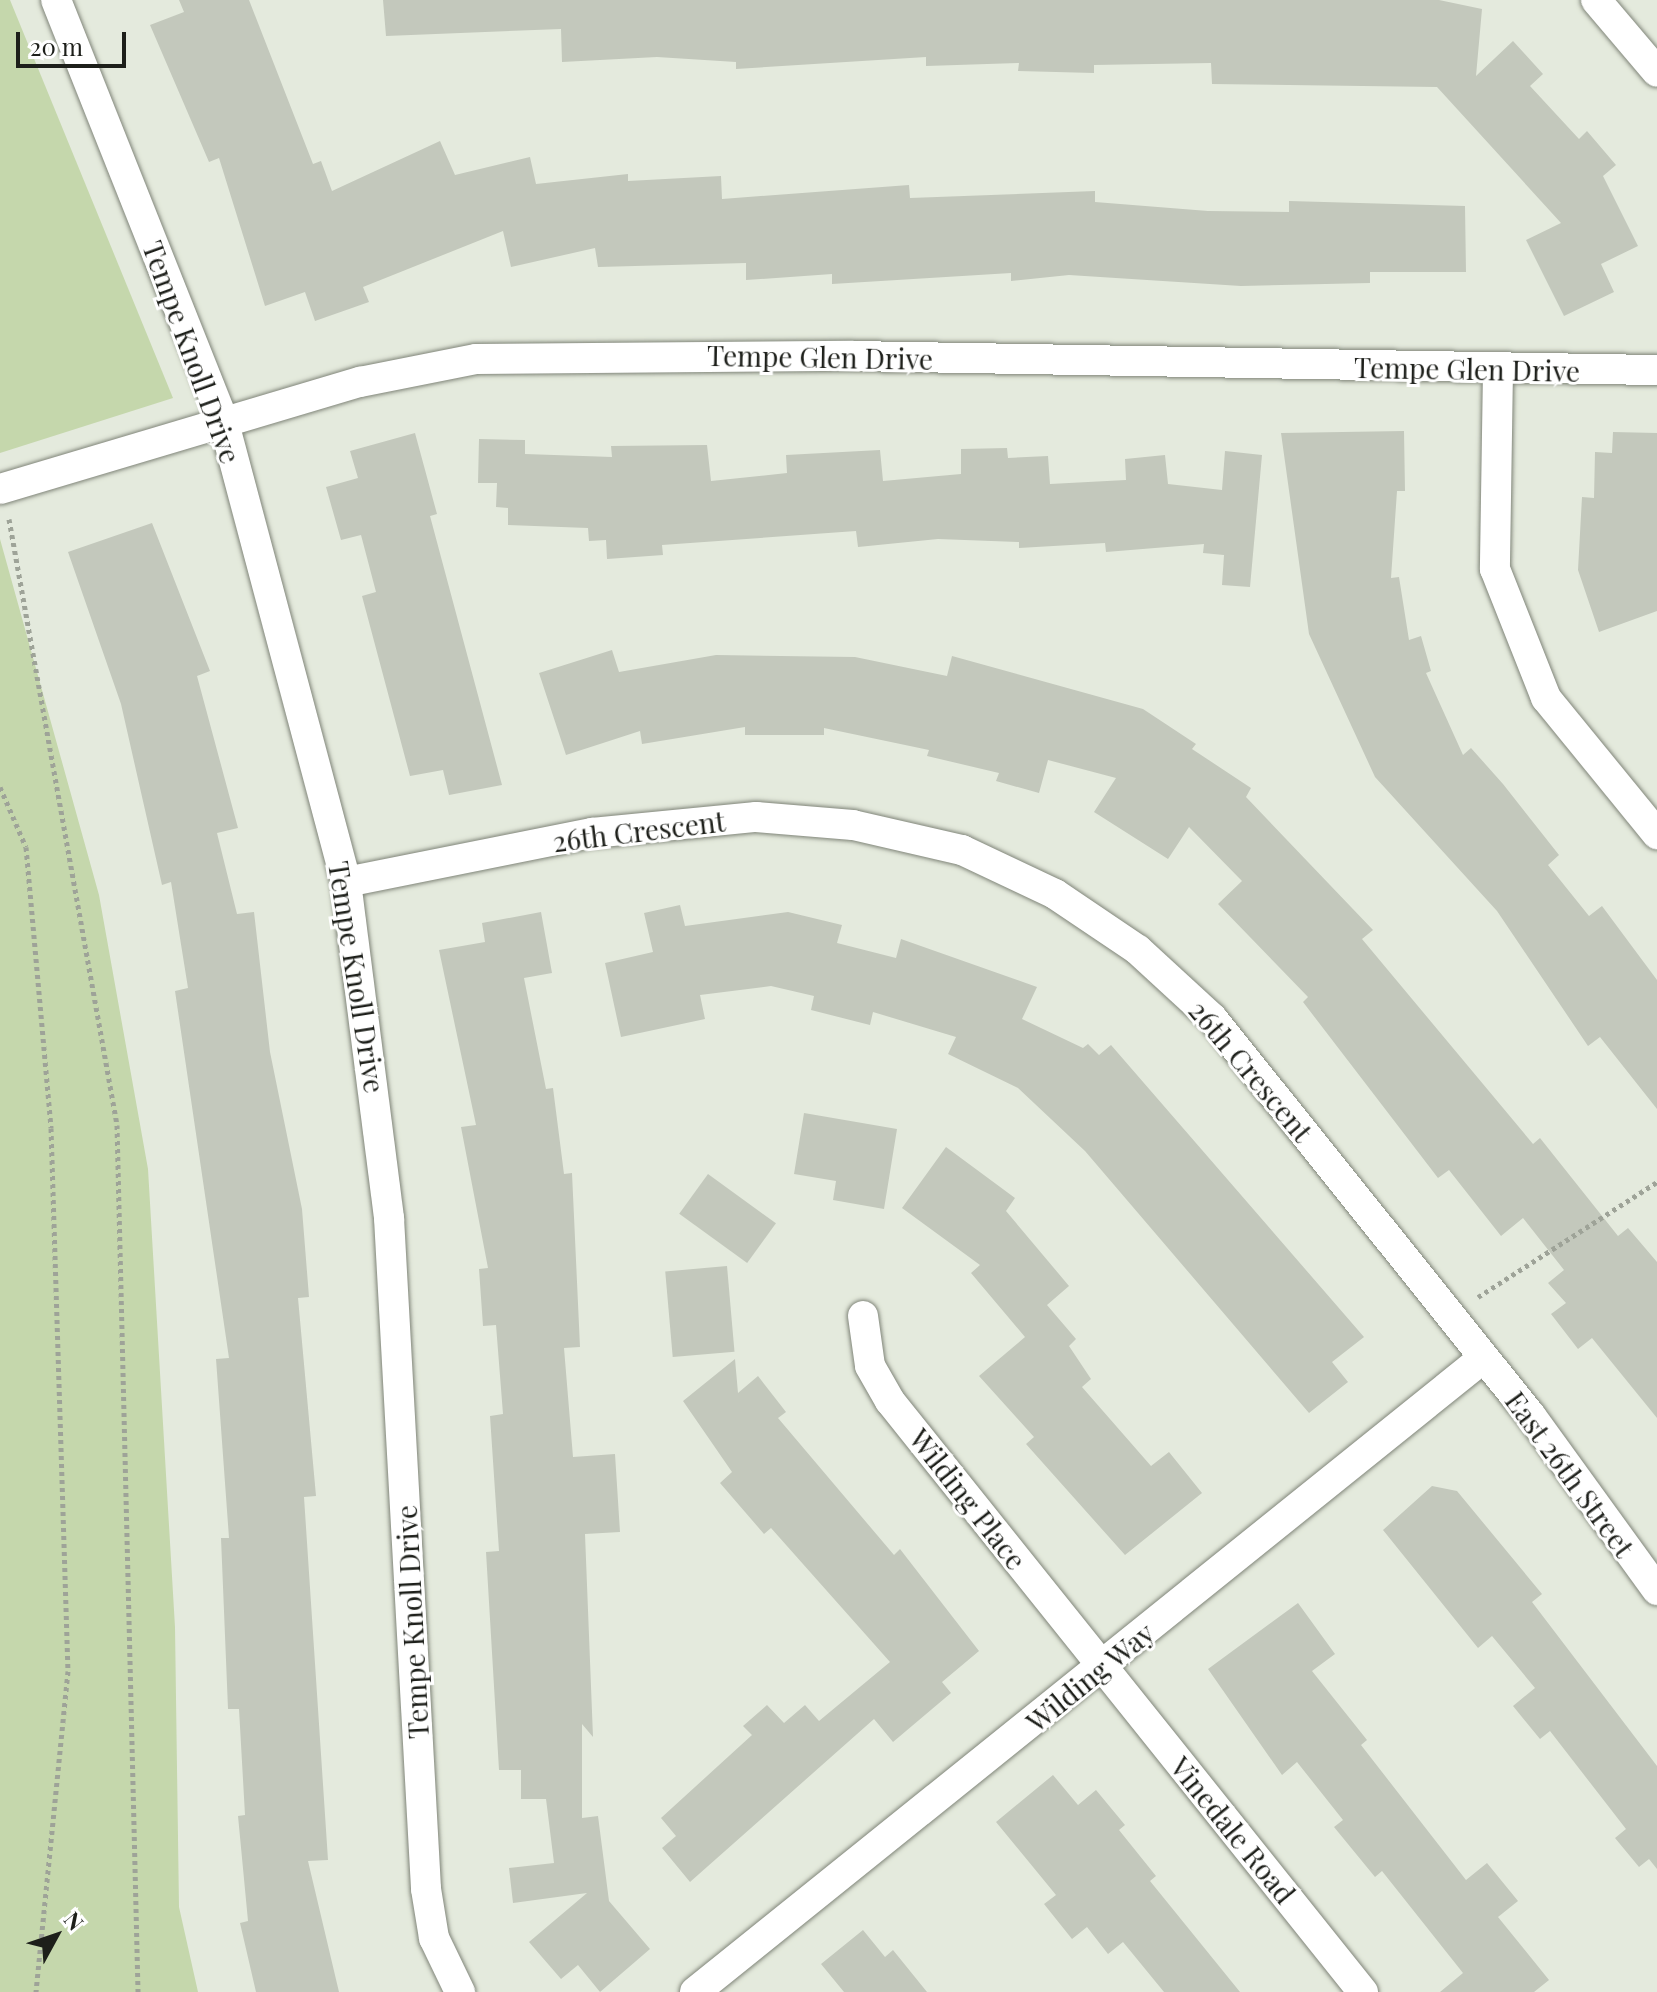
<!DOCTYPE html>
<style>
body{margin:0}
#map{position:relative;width:1657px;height:1992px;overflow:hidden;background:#e4eadd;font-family:"Playfair Display",serif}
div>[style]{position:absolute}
.green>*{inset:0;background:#c5d7ac}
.building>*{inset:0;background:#c3c8bc;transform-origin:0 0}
.path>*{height:5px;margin-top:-2.5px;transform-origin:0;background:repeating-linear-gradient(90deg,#9ea398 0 4px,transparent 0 8px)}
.roads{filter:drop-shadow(0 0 2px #808579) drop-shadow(0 0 2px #808579)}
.minor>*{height:30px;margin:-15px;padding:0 15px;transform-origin:15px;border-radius:15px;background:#fff}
span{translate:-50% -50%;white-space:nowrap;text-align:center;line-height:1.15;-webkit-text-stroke:6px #fff;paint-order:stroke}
.street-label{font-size:28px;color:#1d1f1a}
.north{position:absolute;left:16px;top:1896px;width:80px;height:80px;-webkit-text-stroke:6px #fff;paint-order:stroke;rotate:50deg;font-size:22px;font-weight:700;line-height:32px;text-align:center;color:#1d1f1a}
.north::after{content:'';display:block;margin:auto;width:28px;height:36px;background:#1d1f1a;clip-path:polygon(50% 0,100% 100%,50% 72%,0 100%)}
.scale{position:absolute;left:16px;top:32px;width:110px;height:36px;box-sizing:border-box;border:4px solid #1d1f1a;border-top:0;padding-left:10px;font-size:24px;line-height:28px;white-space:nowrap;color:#1d1f1a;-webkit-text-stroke:6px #fff;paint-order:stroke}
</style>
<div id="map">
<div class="green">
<i style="clip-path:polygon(0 0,10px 0,173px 398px,0 453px)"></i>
<i style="clip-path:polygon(0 539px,99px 895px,148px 1169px,175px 1627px,179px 1907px,198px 1992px,0 1992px)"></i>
</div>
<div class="building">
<i style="clip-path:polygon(179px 0,249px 0,313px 164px,321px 161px,332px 191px,440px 141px,455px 175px,530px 157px,536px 184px,628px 174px,628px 181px,721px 176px,722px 199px,909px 185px,910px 198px,1095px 191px,1095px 202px,1208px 211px,1289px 212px,1289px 201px,1465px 206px,1466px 272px,1370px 272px,1370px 283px,1241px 286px,1069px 275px,1011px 281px,1011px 273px,832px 284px,832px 274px,746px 280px,746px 263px,598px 267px,595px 248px,511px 267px,503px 231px,363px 287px,369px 302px,315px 321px,305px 292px,265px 306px,219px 158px,209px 162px,150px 25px,184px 12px)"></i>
<i style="clip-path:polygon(383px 0,1439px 0,1482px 9px,1476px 76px,1513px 41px,1543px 74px,1530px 86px,1579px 139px,1587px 131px,1616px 165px,1603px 176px,1638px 246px,1601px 264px,1614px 292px,1564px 316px,1526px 240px,1561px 223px,1437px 87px,1212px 84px,1211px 63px,1094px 65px,1094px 73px,1018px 71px,1019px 63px,926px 66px,926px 57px,736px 69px,736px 62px,657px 57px,562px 62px,561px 29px,386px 36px)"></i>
<i style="clip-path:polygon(1404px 431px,1405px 491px,1397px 491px,1391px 578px,1399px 577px,1409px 640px,1421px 636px,1431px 671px,1426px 673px,1463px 755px,1471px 748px,1503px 784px,1559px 855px,1548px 865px,1589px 916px,1602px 906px,1657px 980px,1657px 1109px,1600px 1037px,1588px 1046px,1497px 911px,1375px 777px,1309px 634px,1281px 433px)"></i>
<i style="clip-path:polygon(1613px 432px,1657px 433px,1657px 611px,1599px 632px,1578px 570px,1582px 497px,1594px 498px,1595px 452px,1612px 453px)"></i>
<i style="clip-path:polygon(415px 433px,437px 514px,430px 516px,502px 785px,449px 795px,443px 770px,410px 776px,362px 596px,376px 592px,361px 535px,341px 540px,326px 487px,358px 478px,350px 451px)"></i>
<i style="clip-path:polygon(479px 439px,525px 440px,525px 454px,612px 457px,611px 446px,707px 445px,711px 481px,787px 473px,786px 455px,880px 450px,883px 481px,961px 474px,961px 449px,1007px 448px,1008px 458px,1048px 456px,1050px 484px,1126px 480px,1125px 459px,1165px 455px,1168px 484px,1222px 490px,1225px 451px,1262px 455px,1250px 587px,1222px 585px,1224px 555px,1203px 553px,1204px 544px,1106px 552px,1105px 543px,1019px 548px,1019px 542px,938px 539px,858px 547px,856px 531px,662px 545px,663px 555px,607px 559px,606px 540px,589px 541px,588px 528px,508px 525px,508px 508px,496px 507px,497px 483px,478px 483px)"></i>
<i style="clip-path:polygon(152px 523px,210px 671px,197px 676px,238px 828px,217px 833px,237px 914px,254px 912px,270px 1052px,302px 1209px,309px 1297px,298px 1298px,316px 1496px,304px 1497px,328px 1860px,308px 1861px,339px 1992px,256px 1992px,240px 1923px,248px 1921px,238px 1816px,245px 1815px,239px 1709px,228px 1709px,221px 1538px,229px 1538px,216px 1359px,229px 1358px,175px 991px,188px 988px,171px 882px,162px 885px,121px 704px,68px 552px)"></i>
<i style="clip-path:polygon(612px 650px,619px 672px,716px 655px,855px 657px,947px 676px,952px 656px,1143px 709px,1196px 744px,1192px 749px,1251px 788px,1246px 797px,1373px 930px,1362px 939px,1533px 1144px,1540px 1138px,1618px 1236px,1628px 1228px,1657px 1262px,1657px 1418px,1592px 1338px,1578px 1349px,1551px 1314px,1566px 1303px,1548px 1283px,1564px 1270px,1523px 1218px,1501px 1236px,1449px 1170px,1438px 1178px,1303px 1002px,1308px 997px,1218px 904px,1242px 881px,1189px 827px,1168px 859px,1094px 812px,1116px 778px,1048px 760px,1039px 793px,996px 781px,999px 773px,927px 756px,929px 750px,824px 728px,824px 735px,745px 735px,745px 727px,642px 744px,640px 731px,566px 755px,539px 673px)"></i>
<i style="clip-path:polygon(680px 905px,685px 926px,788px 912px,842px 925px,837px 943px,896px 958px,901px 939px,1037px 987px,1022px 1019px,1083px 1048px,1088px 1044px,1099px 1055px,1111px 1045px,1364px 1337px,1332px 1362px,1348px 1382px,1309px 1413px,1085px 1151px,1018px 1088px,948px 1054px,956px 1037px,873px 1012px,870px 1025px,811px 1010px,814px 996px,771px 986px,700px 995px,705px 1019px,621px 1037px,605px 963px,653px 952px,644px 913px)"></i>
<i style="clip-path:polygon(541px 912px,552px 973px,524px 978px,546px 1089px,553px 1088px,564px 1174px,572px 1173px,580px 1347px,564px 1348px,573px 1457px,615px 1454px,620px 1532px,585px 1534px,593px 1737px,582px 1724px,582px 1818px,598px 1816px,609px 1901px,650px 1949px,600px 1992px,578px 1965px,561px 1979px,529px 1942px,587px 1893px,513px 1903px,509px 1868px,554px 1863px,546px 1799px,521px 1799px,521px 1770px,499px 1770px,486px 1552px,499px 1551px,490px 1416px,503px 1414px,496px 1325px,483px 1326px,479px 1269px,488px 1268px,461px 1127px,476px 1125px,439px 950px,485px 942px,482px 923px)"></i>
<i style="clip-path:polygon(804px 1113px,897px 1129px,884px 1209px,833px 1200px,836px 1181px,794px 1174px)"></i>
<i style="clip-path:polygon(946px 1147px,1015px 1198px,1006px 1211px,1069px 1286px,1047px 1305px,1076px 1339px,1069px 1346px,1091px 1379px,1082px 1387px,1151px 1466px,1169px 1452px,1202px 1493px,1125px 1555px,1026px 1444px,1034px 1437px,979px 1376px,1025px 1337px,971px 1273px,980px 1265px,902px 1208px)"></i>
<i style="left:708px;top:1174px;width:84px;height:49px;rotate:36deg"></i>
<i style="left:727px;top:1266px;width:86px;height:62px;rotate:85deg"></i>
<i style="clip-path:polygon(735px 1359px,738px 1393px,758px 1376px,786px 1412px,778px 1418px,894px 1555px,900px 1549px,979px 1651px,942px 1682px,951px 1693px,893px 1742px,874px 1719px,690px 1882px,662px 1848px,676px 1836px,661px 1818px,752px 1735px,743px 1726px,767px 1705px,784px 1723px,805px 1705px,819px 1721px,890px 1662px,771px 1528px,764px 1534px,720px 1483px,732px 1472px,683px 1401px)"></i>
<i style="clip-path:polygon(1432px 1486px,1457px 1491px,1542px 1594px,1532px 1602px,1657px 1766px,1657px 1869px,1649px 1859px,1639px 1867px,1615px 1838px,1626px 1829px,1550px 1731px,1540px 1739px,1513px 1706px,1535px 1688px,1492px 1636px,1478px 1648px,1383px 1530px)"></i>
<i style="clip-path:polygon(1298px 1603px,1335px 1654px,1312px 1671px,1367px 1740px,1361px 1745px,1466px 1880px,1487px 1863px,1518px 1901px,1498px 1917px,1549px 1980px,1534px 1992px,1440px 1992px,1463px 1973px,1382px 1871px,1375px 1877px,1334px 1827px,1343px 1820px,1297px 1762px,1282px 1775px,1208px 1669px)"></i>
<i style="clip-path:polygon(1053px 1775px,1078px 1805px,1096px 1790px,1125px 1825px,1119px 1830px,1156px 1876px,1150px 1881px,1240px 1992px,1164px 1992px,1123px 1942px,1108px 1954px,1087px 1927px,1072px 1939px,1044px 1904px,1056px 1895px,996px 1822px)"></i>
<i style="clip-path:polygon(863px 1930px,885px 1957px,893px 1950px,927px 1992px,844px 1992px,821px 1964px)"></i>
</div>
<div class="path">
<i style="left:9px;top:519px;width:616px;rotate:79.89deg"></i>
<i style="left:117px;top:1125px;width:867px;rotate:88.61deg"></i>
<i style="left:0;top:787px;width:65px;rotate:66.6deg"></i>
<i style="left:26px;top:847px;width:282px;rotate:84.9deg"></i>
<i style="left:51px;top:1128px;width:543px;rotate:88.21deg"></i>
<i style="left:68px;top:1671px;width:323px;rotate:95.7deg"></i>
<i style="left:1478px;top:1297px;width:213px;rotate:-32.7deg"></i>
</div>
<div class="roads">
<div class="minor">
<i style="left:56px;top:0;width:455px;rotate:68.3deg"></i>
<i style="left:224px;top:423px;width:475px;rotate:75.1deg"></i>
<i style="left:346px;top:882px;width:339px;rotate:82.7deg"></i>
<i style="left:389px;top:1218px;width:672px;rotate:86.84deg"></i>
<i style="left:426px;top:1889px;width:50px;rotate:80.7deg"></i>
<i style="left:434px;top:1938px;width:60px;rotate:64.3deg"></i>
<i style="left:1596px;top:0;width:94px;rotate:49.7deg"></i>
<i style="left:1498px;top:370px;width:199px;rotate:90.9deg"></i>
<i style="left:1495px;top:569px;width:139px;rotate:68.4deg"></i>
<i style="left:1546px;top:698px;width:176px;rotate:50.8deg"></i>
<i style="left:0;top:489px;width:376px;rotate:-16.6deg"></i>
<i style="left:360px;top:382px;width:118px;rotate:-11.2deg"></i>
<i style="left:476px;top:359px;width:376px;rotate:-0.5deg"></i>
<i style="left:852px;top:356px;width:805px;rotate:1deg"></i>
<i style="left:346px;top:882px;width:251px;rotate:-11.3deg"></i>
<i style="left:592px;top:833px;width:165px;rotate:-5.6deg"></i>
<i style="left:756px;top:817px;width:97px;rotate:4.7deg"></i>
<i style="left:853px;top:825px;width:112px;rotate:12.9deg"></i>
<i style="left:962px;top:850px;width:103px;rotate:25.3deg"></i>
<i style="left:1055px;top:894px;width:100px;rotate:34deg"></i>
<i style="left:1138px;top:950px;width:100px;rotate:42.6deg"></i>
<i style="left:1212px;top:1018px;width:510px;rotate:51.29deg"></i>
<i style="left:1531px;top:1416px;width:215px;rotate:54.1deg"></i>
<i style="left:863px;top:1316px;width:50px;rotate:82deg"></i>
<i style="left:870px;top:1366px;width:40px;rotate:60.3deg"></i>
<i style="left:890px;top:1401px;width:757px;rotate:51.33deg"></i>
<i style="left:695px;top:1992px;width:1010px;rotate:-38.81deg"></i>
</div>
</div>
<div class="street-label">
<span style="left:192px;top:352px;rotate:70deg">Tempe Knoll Drive</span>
<span style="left:820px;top:357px;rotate:1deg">Tempe Glen Drive</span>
<span style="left:1467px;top:369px;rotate:1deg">Tempe Glen Drive</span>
<span style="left:639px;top:831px;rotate:-7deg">26th Crescent</span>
<span style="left:357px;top:977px;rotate:81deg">Tempe Knoll Drive</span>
<span style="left:1251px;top:1071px;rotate:50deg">26th Crescent</span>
<span style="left:1570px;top:1474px;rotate:54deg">East 26th Street</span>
<span style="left:968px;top:1499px;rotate:52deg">Wilding Place</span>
<span style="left:412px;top:1622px;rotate:-93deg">Tempe Knoll Drive</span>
<span style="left:1090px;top:1677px;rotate:-39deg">Wilding Way</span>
<span style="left:1233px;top:1830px;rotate:51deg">Vinedale Road</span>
</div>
<div class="north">N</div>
<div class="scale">20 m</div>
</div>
